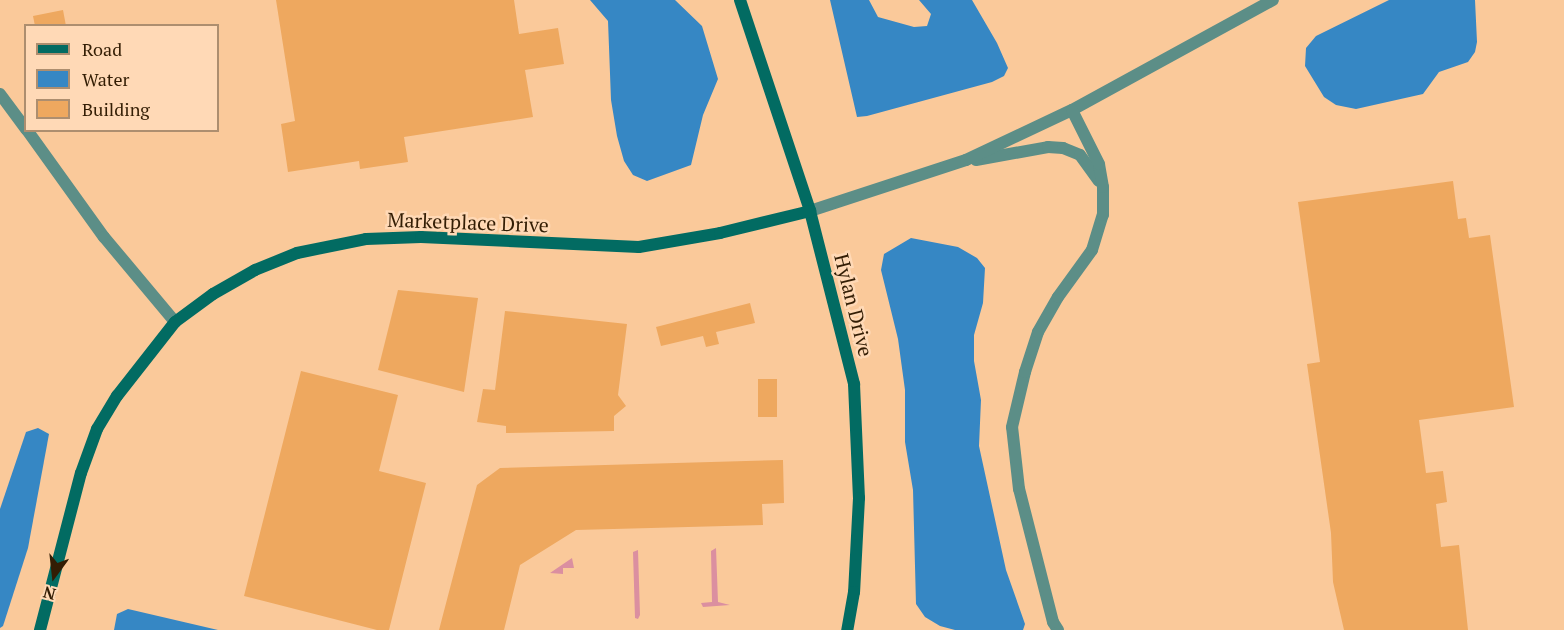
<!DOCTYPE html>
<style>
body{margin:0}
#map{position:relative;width:1564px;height:630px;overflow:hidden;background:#fac99a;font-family:"PT Serif",serif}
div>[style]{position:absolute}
.green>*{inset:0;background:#db8fa0}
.water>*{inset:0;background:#3687c4}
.building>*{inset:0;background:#eea85f;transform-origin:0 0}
.street>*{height:12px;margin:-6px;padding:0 6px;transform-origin:6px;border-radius:6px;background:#5c8e87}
.secondary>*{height:12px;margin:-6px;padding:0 6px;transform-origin:6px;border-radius:6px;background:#026b62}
span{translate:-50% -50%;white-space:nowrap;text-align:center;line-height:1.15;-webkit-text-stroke:5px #ffd9b6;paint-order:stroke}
.street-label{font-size:20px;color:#331d04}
.legend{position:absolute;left:24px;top:24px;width:195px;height:108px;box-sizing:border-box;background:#ffd9b6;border:2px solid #ad8e6f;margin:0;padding:8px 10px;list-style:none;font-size:18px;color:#331d04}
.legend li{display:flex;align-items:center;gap:12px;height:30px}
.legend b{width:30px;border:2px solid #ad8e6f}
.north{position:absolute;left:24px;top:546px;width:60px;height:60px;-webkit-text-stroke:4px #ffd9b6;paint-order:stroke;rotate:195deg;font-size:16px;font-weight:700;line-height:24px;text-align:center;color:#331d04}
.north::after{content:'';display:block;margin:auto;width:21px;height:27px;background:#331d04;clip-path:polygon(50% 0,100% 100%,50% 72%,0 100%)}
</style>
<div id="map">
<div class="green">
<i style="clip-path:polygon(716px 548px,718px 602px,730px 605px,703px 607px,701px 603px,712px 602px,711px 551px)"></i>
<i style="clip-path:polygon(638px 550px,640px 615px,638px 619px,635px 618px,633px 552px)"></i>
<i style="clip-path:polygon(572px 558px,574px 568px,563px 568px,563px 574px,550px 573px)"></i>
</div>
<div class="water">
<i style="clip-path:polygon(590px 0,675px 0,702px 26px,718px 79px,703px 115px,691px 165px,647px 181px,633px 175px,624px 161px,617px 136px,611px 100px,608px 21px)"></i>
<i style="clip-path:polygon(830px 0,869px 0,878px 17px,914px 27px,927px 26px,931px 14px,919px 0,972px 0,997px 43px,1008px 68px,1004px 76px,992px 82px,867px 116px,857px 117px)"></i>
<i style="clip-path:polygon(1389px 0,1475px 0,1477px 42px,1475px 52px,1468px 62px,1439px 72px,1423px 94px,1356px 109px,1336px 105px,1324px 97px,1305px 66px,1306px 48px,1316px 36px)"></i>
<i style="clip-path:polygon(911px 238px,958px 247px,977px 258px,985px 268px,983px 303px,974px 335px,974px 361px,981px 400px,979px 446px,1006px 570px,1025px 624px,1023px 630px,955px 630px,940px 626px,925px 617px,916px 604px,913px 490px,905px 442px,905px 390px,898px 339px,881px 270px,884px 254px)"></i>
<i style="clip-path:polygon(38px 428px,49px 434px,28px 548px,3px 626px,0 628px,0 509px,26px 432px)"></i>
<i style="clip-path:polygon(128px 609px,218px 630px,114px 630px,117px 614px)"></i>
</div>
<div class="building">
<i style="clip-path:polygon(276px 0,514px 0,519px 34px,558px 28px,564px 64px,525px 70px,533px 117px,404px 137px,408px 162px,360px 169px,359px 161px,288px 172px,281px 124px,295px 121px)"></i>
<i style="clip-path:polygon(63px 10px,66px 26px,35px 26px,33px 16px)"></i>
<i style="clip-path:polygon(1453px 181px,1458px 219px,1466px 218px,1469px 238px,1490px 235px,1514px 407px,1419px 420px,1426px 473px,1443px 471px,1447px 502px,1436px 504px,1441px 547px,1459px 545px,1468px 630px,1344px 630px,1333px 582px,1331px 533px,1307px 364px,1320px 362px,1298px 202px)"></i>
<i style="clip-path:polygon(398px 290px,478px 298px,464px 392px,378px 370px)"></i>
<i style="clip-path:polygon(750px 303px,755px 323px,716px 332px,719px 344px,706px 347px,703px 336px,661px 346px,656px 327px)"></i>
<i style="clip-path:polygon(505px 311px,627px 324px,618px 395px,626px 406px,614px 416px,614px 431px,506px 433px,506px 426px,477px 422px,483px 389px,495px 390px)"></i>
<i style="clip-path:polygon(301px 371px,398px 395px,379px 471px,426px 483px,389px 630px,377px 630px,244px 596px)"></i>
<i style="left:758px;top:379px;width:19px;height:38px"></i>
<i style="clip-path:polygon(783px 460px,784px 503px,762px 504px,763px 525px,576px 530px,520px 565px,504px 630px,439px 630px,477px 485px,500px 468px)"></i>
</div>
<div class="street">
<i style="left:0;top:94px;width:44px;rotate:53.4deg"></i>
<i style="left:27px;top:130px;width:132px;rotate:54.3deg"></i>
<i style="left:104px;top:237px;width:111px;rotate:50.1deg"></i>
<i style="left:976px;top:160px;width:73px;rotate:-10.2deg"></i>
<i style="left:1048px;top:147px;width:15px;rotate:4deg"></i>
<i style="left:1063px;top:148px;width:18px;rotate:22deg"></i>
<i style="left:1080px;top:155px;width:32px;rotate:54deg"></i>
<i style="left:810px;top:211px;width:164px;rotate:-18.1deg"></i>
<i style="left:966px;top:160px;width:117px;rotate:-25.3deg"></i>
<i style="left:1072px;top:110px;width:229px;rotate:-28.7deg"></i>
<i style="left:1058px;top:630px;width:9px;rotate:-122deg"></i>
<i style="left:1053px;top:622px;width:137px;rotate:-104.3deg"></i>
<i style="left:1019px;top:489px;width:62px;rotate:-96.4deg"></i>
<i style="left:1012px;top:427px;width:57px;rotate:-76.7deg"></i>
<i style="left:1025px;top:372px;width:42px;rotate:-72deg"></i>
<i style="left:1038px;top:332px;width:40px;rotate:-60.3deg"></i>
<i style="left:1058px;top:297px;width:58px;rotate:-54.1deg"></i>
<i style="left:1092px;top:250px;width:37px;rotate:-73deg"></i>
<i style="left:1103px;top:215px;width:28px;rotate:-90deg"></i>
<i style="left:1103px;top:187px;width:23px;rotate:-100deg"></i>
<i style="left:1099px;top:164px;width:60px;rotate:-116.6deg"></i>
</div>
<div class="secondary">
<i style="left:740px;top:0;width:222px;rotate:71.6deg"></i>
<i style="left:810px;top:211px;width:179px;rotate:75.7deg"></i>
<i style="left:854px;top:384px;width:114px;rotate:87.5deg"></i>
<i style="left:859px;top:498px;width:94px;rotate:93deg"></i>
<i style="left:854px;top:592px;width:39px;rotate:100deg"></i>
<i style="left:40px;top:630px;width:162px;rotate:-75.4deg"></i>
<i style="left:81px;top:473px;width:47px;rotate:-70deg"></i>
<i style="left:97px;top:429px;width:39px;rotate:-59deg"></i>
<i style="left:117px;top:396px;width:94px;rotate:-51.9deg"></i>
<i style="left:175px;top:322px;width:47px;rotate:-36.4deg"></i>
<i style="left:213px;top:294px;width:48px;rotate:-29.7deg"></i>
<i style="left:255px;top:270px;width:45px;rotate:-22deg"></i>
<i style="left:297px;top:253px;width:70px;rotate:-11.5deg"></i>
<i style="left:366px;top:239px;width:55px;rotate:-2.1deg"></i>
<i style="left:421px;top:237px;width:218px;rotate:2.6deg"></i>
<i style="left:639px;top:247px;width:82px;rotate:-9.8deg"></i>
<i style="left:720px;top:233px;width:93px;rotate:-13.7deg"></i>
</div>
<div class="street-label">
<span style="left:468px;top:222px;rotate:2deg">Marketplace Drive</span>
<span style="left:854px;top:305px;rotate:76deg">Hylan Drive</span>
</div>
<ul class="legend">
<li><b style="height:8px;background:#026b62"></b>Road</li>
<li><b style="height:16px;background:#3687c4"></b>Water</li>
<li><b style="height:16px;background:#eea85f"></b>Building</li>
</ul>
<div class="north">N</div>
</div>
